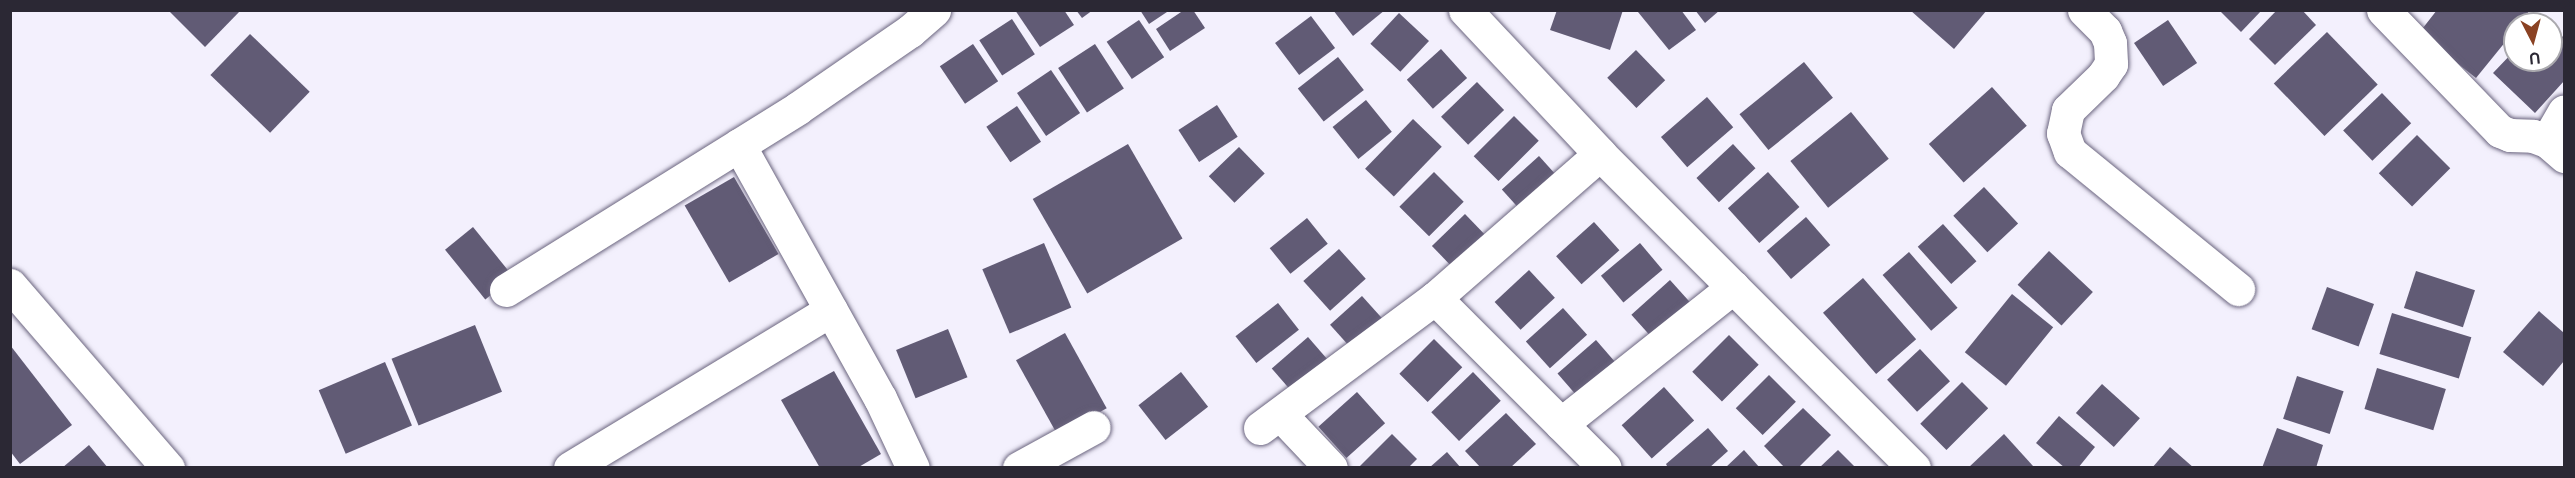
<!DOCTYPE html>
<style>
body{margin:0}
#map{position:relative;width:2575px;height:478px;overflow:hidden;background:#f3f0fd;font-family:Figtree,sans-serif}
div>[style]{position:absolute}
.building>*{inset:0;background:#615b75;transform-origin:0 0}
.roads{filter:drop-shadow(0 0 2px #6b657f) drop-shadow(0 0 2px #6b657f)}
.minor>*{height:33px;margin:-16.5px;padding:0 16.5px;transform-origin:16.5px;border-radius:16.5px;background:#fff}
span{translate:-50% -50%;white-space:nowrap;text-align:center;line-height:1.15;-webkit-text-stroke:6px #fff;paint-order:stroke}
.frame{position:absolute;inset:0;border:12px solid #2b2834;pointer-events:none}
.north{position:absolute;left:2503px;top:12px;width:60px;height:60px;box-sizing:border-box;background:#fff;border:2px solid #aaa9ae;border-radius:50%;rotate:174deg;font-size:16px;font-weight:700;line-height:24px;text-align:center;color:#2b2834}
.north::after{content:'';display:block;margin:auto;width:21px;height:27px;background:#8a4223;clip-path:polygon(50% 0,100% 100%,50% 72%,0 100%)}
</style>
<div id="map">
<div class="building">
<i style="clip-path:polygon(168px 10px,241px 10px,205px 47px)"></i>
<i style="clip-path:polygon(1015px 10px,1064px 10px,1074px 25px,1040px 47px)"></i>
<i style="clip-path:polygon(1076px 10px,1093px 10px,1082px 18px)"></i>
<i style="clip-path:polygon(1140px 10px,1170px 10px,1149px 24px)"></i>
<i style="clip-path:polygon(1184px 10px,1193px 10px,1205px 28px,1170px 51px,1156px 29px)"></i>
<i style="clip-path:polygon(1333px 10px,1385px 10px,1353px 36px)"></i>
<i style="clip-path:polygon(1557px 10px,1623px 10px,1610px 50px,1550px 30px)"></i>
<i style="clip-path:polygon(1640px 10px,1681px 10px,1696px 30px,1669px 50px,1638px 12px)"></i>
<i style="clip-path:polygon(1695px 10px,1720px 10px,1705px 23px)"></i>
<i style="clip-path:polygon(1910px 10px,1987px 10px,1954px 49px)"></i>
<i style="clip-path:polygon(2219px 10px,2262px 10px,2241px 32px)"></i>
<i style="clip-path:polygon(2277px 10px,2302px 10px,2316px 25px,2275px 65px,2249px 39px)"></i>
<i style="clip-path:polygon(2437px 10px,2530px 10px,2520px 24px,2515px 24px,2515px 30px,2476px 78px,2419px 33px)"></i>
<i style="left:1399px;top:13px;width:41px;height:42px;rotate:43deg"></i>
<i style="left:1311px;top:16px;width:40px;height:45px;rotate:53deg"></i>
<i style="left:1012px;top:19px;width:42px;height:39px;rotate:57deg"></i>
<i style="left:1139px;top:20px;width:45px;height:39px;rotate:56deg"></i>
<i style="left:2168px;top:20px;width:52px;height:41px;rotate:56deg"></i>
<i style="clip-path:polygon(2551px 25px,2564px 38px,2564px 81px,2535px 113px,2493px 73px,2515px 50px,2515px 60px,2551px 60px)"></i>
<i style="left:2327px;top:32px;width:73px;height:74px;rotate:46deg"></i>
<i style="left:250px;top:34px;width:83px;height:57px;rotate:44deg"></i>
<i style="left:973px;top:44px;width:45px;height:40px;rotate:56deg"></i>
<i style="left:1095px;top:44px;width:53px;height:44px;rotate:57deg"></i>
<i style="left:1441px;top:49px;width:39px;height:46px;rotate:48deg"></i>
<i style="left:1636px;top:50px;width:42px;height:40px;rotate:46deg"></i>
<i style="left:1338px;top:57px;width:42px;height:51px;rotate:52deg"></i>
<i style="left:1804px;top:62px;width:46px;height:83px;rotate:51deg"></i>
<i style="left:1051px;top:70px;width:52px;height:41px;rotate:56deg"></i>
<i style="left:1477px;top:82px;width:39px;height:50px;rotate:46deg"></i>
<i style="left:1992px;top:87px;width:52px;height:85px;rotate:48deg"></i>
<i style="left:2382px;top:93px;width:42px;height:54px;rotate:46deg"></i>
<i style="left:1707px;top:97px;width:40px;height:61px;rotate:49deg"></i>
<i style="left:1366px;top:100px;width:41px;height:43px;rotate:51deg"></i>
<i style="left:1217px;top:105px;width:38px;height:46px;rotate:57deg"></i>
<i style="left:1017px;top:106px;width:43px;height:37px;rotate:56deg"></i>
<i style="left:1851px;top:112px;width:60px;height:78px;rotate:51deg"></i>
<i style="left:1514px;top:116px;width:35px;height:57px;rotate:45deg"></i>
<i style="left:1413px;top:119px;width:40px;height:69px;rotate:44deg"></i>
<i style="left:2417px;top:135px;width:47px;height:54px;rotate:45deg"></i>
<i style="left:1128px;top:144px;width:109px;height:110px;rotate:60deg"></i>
<i style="left:1733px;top:144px;width:33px;height:50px;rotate:47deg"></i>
<i style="left:1239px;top:147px;width:37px;height:42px;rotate:46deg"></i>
<i style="left:1539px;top:156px;width:42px;height:50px;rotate:48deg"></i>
<i style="left:1434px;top:172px;width:42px;height:49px;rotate:45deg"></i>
<i style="left:1768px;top:172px;width:47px;height:54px;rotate:48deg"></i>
<i style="left:734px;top:177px;width:89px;height:57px;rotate:60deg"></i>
<i style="left:1984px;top:187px;width:50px;height:42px;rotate:47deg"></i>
<i style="left:1465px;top:214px;width:43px;height:46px;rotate:46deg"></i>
<i style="left:1806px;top:217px;width:37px;height:52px;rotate:49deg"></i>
<i style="left:1307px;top:218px;width:33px;height:48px;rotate:51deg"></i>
<i style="left:1594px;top:222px;width:38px;height:51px;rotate:48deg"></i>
<i style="left:1943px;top:224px;width:50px;height:34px;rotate:48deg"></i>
<i style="left:473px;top:227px;width:64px;height:36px;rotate:51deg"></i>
<i style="left:1044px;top:243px;width:70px;height:67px;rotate:67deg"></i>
<i style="left:1640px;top:243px;width:35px;height:51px;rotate:50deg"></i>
<i style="left:1339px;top:249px;width:40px;height:48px;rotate:48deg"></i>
<i style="left:2049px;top:251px;width:60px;height:46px;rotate:43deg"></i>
<i style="left:1909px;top:252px;width:74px;height:35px;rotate:49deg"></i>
<i style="left:1529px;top:270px;width:38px;height:47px;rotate:47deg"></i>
<i style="left:2416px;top:271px;width:62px;height:39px;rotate:18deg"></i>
<i style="left:1863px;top:278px;width:81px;height:53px;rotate:49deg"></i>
<i style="left:1670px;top:280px;width:40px;height:52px;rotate:48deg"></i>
<i style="left:2327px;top:287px;width:50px;height:45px;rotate:20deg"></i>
<i style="left:2012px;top:294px;width:53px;height:75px;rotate:39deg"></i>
<i style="left:1362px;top:296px;width:40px;height:43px;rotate:48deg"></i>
<i style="left:1278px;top:303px;width:34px;height:54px;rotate:52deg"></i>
<i style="left:1563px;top:308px;width:36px;height:50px;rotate:48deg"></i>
<i style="clip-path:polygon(2539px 311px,2564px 333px,2564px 361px,2543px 386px,2503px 352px)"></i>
<i style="left:2392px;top:313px;width:83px;height:43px;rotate:17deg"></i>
<i style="left:475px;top:325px;width:72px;height:90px;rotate:68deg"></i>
<i style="left:948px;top:329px;width:52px;height:56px;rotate:68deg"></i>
<i style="left:1065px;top:333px;width:86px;height:56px;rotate:61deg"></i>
<i style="left:1729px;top:335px;width:42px;height:52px;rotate:45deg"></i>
<i style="left:1308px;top:337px;width:41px;height:48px;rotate:49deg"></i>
<i style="left:1434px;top:339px;width:40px;height:49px;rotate:45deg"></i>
<i style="left:1596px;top:340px;width:43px;height:51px;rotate:49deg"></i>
<i style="clip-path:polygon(10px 345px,72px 425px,20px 464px,10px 451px)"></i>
<i style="left:1920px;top:349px;width:44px;height:45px;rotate:47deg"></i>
<i style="left:385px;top:362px;width:69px;height:72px;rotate:67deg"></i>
<i style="left:2377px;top:368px;width:72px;height:43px;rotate:17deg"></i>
<i style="clip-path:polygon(834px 371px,881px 454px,857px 468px,820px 468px,781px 400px)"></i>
<i style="left:1181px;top:372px;width:44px;height:54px;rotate:52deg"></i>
<i style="left:1473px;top:372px;width:40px;height:58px;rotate:46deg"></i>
<i style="left:1769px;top:375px;width:38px;height:47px;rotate:45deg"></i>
<i style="left:2297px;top:376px;width:49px;height:45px;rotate:18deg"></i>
<i style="left:1962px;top:382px;width:37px;height:59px;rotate:45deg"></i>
<i style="left:2102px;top:384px;width:51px;height:39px;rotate:42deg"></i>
<i style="left:1664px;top:387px;width:45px;height:57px;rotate:48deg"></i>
<i style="left:1357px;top:392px;width:42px;height:52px;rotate:48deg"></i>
<i style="clip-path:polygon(1803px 408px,1831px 435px,1798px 468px,1785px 468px,1764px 446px)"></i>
<i style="clip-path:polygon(1506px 413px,1536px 444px,1510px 468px,1481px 468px,1465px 451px)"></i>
<i style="clip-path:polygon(2059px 416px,2095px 447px,2078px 468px,2065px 468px,2036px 443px)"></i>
<i style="clip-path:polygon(1708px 428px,1728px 451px,1709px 468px,1668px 468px,1666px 464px)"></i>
<i style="clip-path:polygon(2277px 428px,2323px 445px,2316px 468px,2262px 468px)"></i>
<i style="clip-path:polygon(1392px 434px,1417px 459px,1408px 468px,1358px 468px)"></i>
<i style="clip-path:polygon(2004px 434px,2033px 466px,1968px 468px)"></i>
<i style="clip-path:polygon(89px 445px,108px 468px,62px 468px)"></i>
<i style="clip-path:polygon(2170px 447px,2194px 468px,2152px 468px)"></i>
<i style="clip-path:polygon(1744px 450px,1760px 468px,1725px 468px)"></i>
<i style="clip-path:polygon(1838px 450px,1856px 468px,1819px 468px)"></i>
<i style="clip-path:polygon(1447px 452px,1461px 468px,1429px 468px)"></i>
</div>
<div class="roads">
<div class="minor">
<i style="left:1465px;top:10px;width:197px;rotate:46.8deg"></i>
<i style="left:1600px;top:154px;width:444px;rotate:45deg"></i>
<i style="left:2084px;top:10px;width:30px;rotate:45deg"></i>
<i style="left:2105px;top:31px;width:13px;rotate:67deg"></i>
<i style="left:2110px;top:43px;width:21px;rotate:87deg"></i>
<i style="left:2111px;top:64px;width:14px;rotate:124deg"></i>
<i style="left:2103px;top:76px;width:49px;rotate:135.8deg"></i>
<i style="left:2068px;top:110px;width:24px;rotate:102deg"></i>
<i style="left:2063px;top:133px;width:20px;rotate:70deg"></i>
<i style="left:2070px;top:152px;width:217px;rotate:39.2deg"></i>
<i style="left:2383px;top:10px;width:168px;rotate:46deg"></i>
<i style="left:2500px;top:131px;width:11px;rotate:22deg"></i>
<i style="left:2510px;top:135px;width:23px;rotate:2deg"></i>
<i style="left:2533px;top:136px;width:15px;rotate:20deg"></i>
<i style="left:2547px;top:141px;width:23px;rotate:41deg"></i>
<i style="left:2547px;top:141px;width:34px;rotate:-60deg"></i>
<i style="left:739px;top:145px;width:290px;rotate:60.9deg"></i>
<i style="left:880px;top:398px;width:77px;rotate:64.8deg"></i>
<i style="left:10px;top:285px;width:242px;rotate:49.2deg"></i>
<i style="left:506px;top:290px;width:344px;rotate:-31.9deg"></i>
<i style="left:798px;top:108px;width:136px;rotate:-34.5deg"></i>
<i style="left:910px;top:31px;width:32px;rotate:-41deg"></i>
<i style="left:1435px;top:298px;width:240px;rotate:45deg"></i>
<i style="left:1280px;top:414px;width:74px;rotate:46.6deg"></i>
<i style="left:1561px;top:424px;width:220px;rotate:-38.5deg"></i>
<i style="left:1260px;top:428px;width:218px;rotate:-36.6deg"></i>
<i style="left:1435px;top:298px;width:219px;rotate:-41.1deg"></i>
<i style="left:570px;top:468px;width:305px;rotate:-31.2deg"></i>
<i style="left:1019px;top:468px;width:85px;rotate:-28.7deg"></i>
</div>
</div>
<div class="frame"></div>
<div class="north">U</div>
</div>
